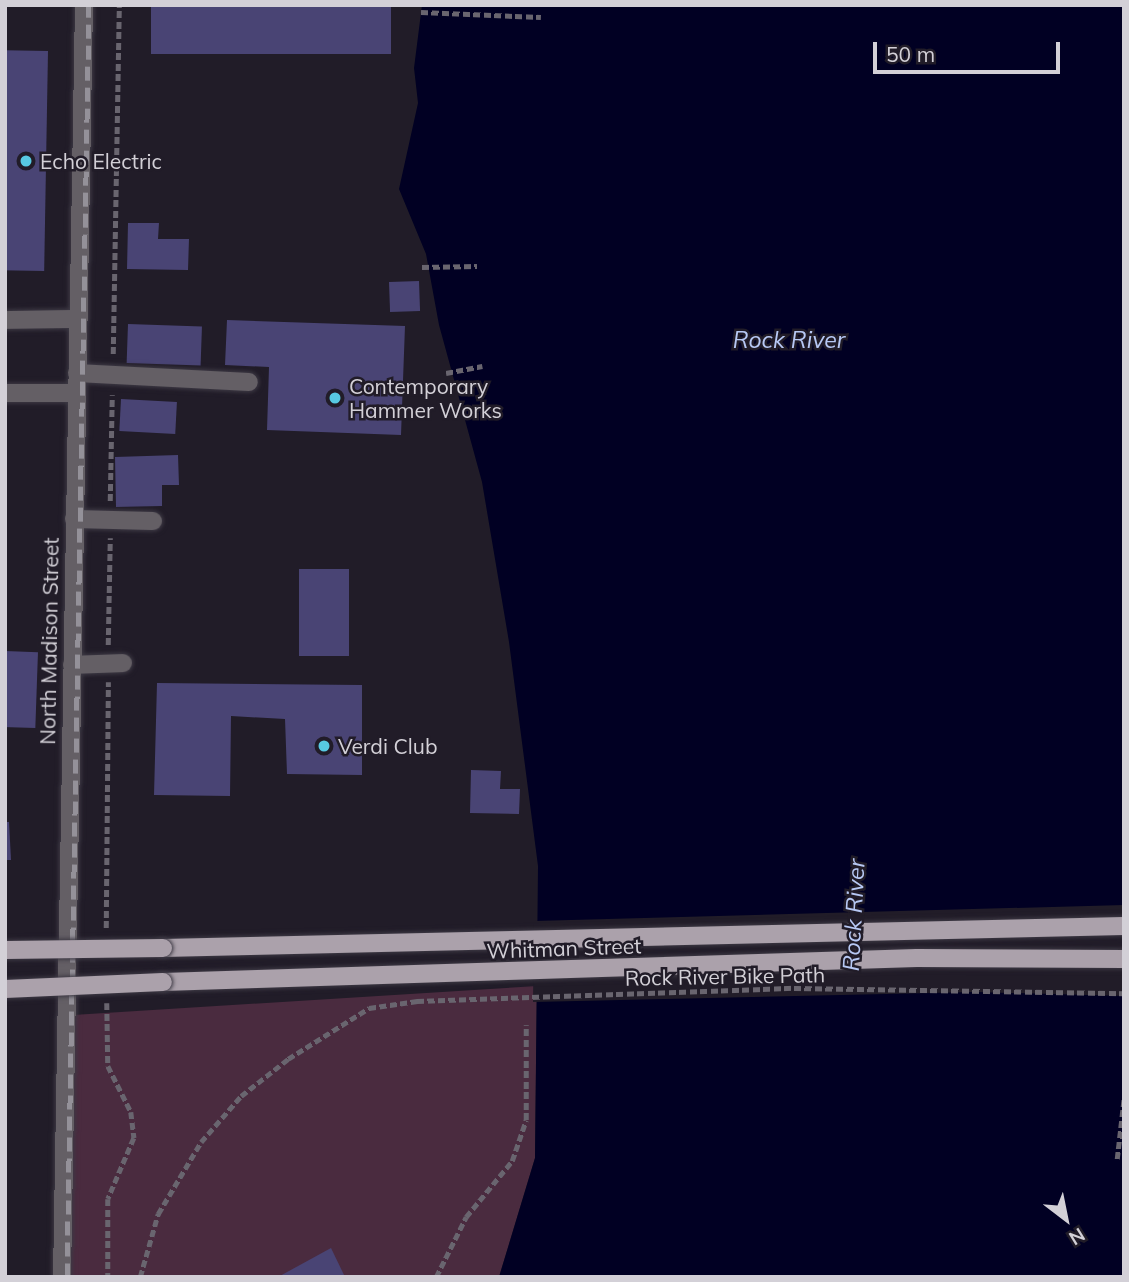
<!DOCTYPE html>
<style>
body{margin:0}
#map{position:relative;width:1129px;height:1282px;overflow:hidden;background:#211c28;font-family:Mulish,sans-serif}
div>[style]{position:absolute}
.green>*{inset:0;background:#4a2b3f}
.water>*{inset:0;background:#010023}
.pier>*{inset:0;background:#211c28}
.building>*{inset:0;background:#494474;transform-origin:0 0}
.path>*{height:4.5px;margin-top:-2.25px;transform-origin:0;background:repeating-linear-gradient(90deg,#69656f 0 7px,transparent 0 10.5px)}
.roads{filter:drop-shadow(0 0 2px #3d3944) drop-shadow(0 0 2px #3d3944)}
.minor>*{height:18px;margin:-9px;padding:0 9px;transform-origin:9px;border-radius:9px;background:#645f65}
.major>*{height:18px;margin:-9px;padding:0 9px;transform-origin:9px;border-radius:9px;background:#aba1ab}
.rail>*{height:5px;margin-top:-2.5px;transform-origin:0;background:repeating-linear-gradient(90deg,#949199 0 14px,transparent 0 21px)}
.bridges{filter:drop-shadow(0 0 2px #3d3944) drop-shadow(0 0 2px #3d3944)}
.major-bridge>*{height:18px;margin:-9px;padding:0 9px;transform-origin:9px;border-radius:9px;background:#aba1ab}
.dots>*{width:19px;height:19px;translate:-50% -50%;box-sizing:border-box;border:4px solid #211c28;border-radius:50%}
span{translate:-50% -50%;white-space:nowrap;text-align:center;line-height:1.15;-webkit-text-stroke:5px #211c28;paint-order:stroke}
.poi-label{font-size:21px;color:#d3d0d7}
.left{translate:0 -50%;text-align:left}
.street-label{font-size:21px;color:#d3d0d7}
.water-label{font-size:23px;color:#b7c8f4;font-style:italic}
.frame{position:absolute;inset:0;border:7px solid #d3d0d7;pointer-events:none}
.north{position:absolute;left:1031px;top:1184px;width:70px;height:70px;-webkit-text-stroke:5px #211c28;paint-order:stroke;rotate:148deg;font-size:19px;font-weight:700;line-height:28px;text-align:center;color:#d3d0d7}
.north::after{content:'';display:block;margin:auto;width:24px;height:32px;background:#d3d0d7;clip-path:polygon(50% 0,100% 100%,50% 72%,0 100%)}
.scale{position:absolute;left:873px;top:42px;width:187px;height:32px;box-sizing:border-box;border:4px solid #d3d0d7;border-top:0;padding-left:9px;font-size:21px;line-height:24px;white-space:nowrap;color:#d3d0d7;-webkit-text-stroke:5px #211c28;paint-order:stroke}
</style>
<div id="map">
<div class="green">
<i style="clip-path:polygon(537px 986px,535px 1158px,499px 1277px,67px 1277px,73px 1015px)"></i>
</div>
<div class="water">
<i style="clip-path:polygon(422px 5px,1124px 5px,1124px 1277px,499px 1277px,535px 1158px,538px 866px,509px 642px,482px 482px,439px 325px,426px 254px,399px 189px,418px 103px,414px 68px)"></i>
</div>
<div class="pier">
<i style="clip-path:polygon(1124px 905px,1124px 996px,976px 992px,533px 1002px,534px 921px)"></i>
</div>
<div class="building">
<i style="left:151px;top:5px;width:240px;height:49px"></i>
<i style="left:48px;top:51px;width:220px;height:43px;rotate:91deg"></i>
<i style="clip-path:polygon(128px 223px,159px 223px,158px 239px,189px 239px,188px 270px,127px 269px)"></i>
<i style="left:419px;top:281px;width:30px;height:30px;rotate:88deg"></i>
<i style="clip-path:polygon(227px 320px,405px 326px,401px 435px,267px 430px,269px 367px,225px 365px)"></i>
<i style="left:128px;top:324px;width:74px;height:39px;rotate:2deg"></i>
<i style="left:121px;top:399px;width:56px;height:32px;rotate:3deg"></i>
<i style="clip-path:polygon(178px 455px,179px 485px,162px 485px,162px 506px,116px 507px,115px 457px)"></i>
<i style="left:299px;top:569px;width:50px;height:87px"></i>
<i style="left:5px;top:651px;width:33px;height:76px;rotate:2deg"></i>
<i style="clip-path:polygon(157px 683px,362px 685px,362px 775px,287px 774px,285px 719px,231px 716px,230px 796px,154px 795px)"></i>
<i style="clip-path:polygon(471px 770px,501px 771px,500px 789px,520px 789px,519px 814px,470px 813px)"></i>
<i style="clip-path:polygon(5px 822px,9px 822px,11px 860px,5px 860px)"></i>
<i style="clip-path:polygon(331px 1248px,345px 1277px,278px 1277px)"></i>
</div>
<div class="path">
<i style="left:421px;top:12px;width:120px;rotate:2.4deg"></i>
<i style="left:422px;top:267px;width:55px;rotate:-1deg"></i>
<i style="left:113px;top:354px;width:349px;rotate:-89deg"></i>
<i style="left:446px;top:373px;width:37px;rotate:-11deg"></i>
<i style="left:110px;top:501px;width:106px;rotate:-88.9deg"></i>
<i style="left:108px;top:645px;width:107px;rotate:-88.9deg"></i>
<i style="left:106px;top:928px;width:246px;rotate:-89.5deg"></i>
<i style="left:107px;top:1003px;width:63px;rotate:89.1deg"></i>
<i style="left:108px;top:1066px;width:51px;rotate:63.4deg"></i>
<i style="left:131px;top:1112px;width:26px;rotate:83deg"></i>
<i style="left:134px;top:1138px;width:66px;rotate:113.1deg"></i>
<i style="left:108px;top:1199px;width:78px;rotate:90deg"></i>
<i style="left:1117px;top:1159px;width:61px;rotate:-83.5deg"></i>
<i style="left:140px;top:1277px;width:66px;rotate:-74.1deg"></i>
<i style="left:158px;top:1214px;width:84px;rotate:-59.2deg"></i>
<i style="left:201px;top:1142px;width:61px;rotate:-49deg"></i>
<i style="left:241px;top:1096px;width:60px;rotate:-38.2deg"></i>
<i style="left:288px;top:1059px;width:96px;rotate:-32.2deg"></i>
<i style="left:369px;top:1008px;width:49px;rotate:-8.3deg"></i>
<i style="left:417px;top:1001px;width:377px;rotate:-2deg"></i>
<i style="left:794px;top:988px;width:330px;rotate:0.9deg"></i>
<i style="left:436px;top:1277px;width:67px;rotate:-63.4deg"></i>
<i style="left:466px;top:1217px;width:72px;rotate:-50.6deg"></i>
<i style="left:512px;top:1161px;width:43px;rotate:-71.1deg"></i>
<i style="left:526px;top:1120px;width:95px;rotate:-90deg"></i>
</div>
<div class="roads">
<div class="minor">
<i style="left:5px;top:320px;width:73px;rotate:-0.8deg"></i>
<i style="left:77px;top:373px;width:172px;rotate:3deg"></i>
<i style="left:5px;top:393px;width:72px"></i>
<i style="left:74px;top:519px;width:79px;rotate:1.5deg"></i>
<i style="left:72px;top:665px;width:51px;rotate:-2.2deg"></i>
<i style="left:62px;top:1277px;width:1272px;rotate:-89.01deg"></i>
</div>
<div class="major">
<i style="left:163px;top:948px;width:961px;rotate:-1.31deg"></i>
<i style="left:163px;top:982px;width:754px;rotate:-1.82deg"></i>
<i style="left:917px;top:958px;width:207px;rotate:0.3deg"></i>
</div>
</div>
<div class="rail">
<i style="left:67px;top:1277px;width:1272px;rotate:-89.01deg"></i>
</div>
<div class="bridges">
<div class="major-bridge">
<i style="left:5px;top:950px;width:158px;rotate:-0.7deg"></i>
<i style="left:5px;top:989px;width:158px;rotate:-2.5deg"></i>
</div>
</div>
<div class="dots">
<i style="left:26px;top:161px;background:#57c9e2"></i>
<i style="left:335px;top:398px;background:#57c9e2"></i>
<i style="left:324px;top:746px;background:#57c9e2"></i>
</div>
<div class="poi-label">
<span class="left" style="left:40px;top:161px">Echo Electric</span>
<span class="left" style="left:349px;top:398px">Contemporary<br>Hammer Works</span>
<span class="left" style="left:338px;top:746px">Verdi Club</span>
</div>
<div class="street-label">
<span style="left:49px;top:641px;rotate:-89deg">North Madison Street</span>
<span style="left:564px;top:948px;rotate:-2deg">Whitman Street</span>
<span style="left:725px;top:976px;rotate:-1deg">Rock River Bike Path</span>
</div>
<div class="water-label">
<span style="left:789px;top:340px">Rock River</span>
<span style="left:854px;top:915px;rotate:-87deg">Rock River</span>
</div>
<div class="frame"></div>
<div class="north">N</div>
<div class="scale">50 m</div>
</div>
